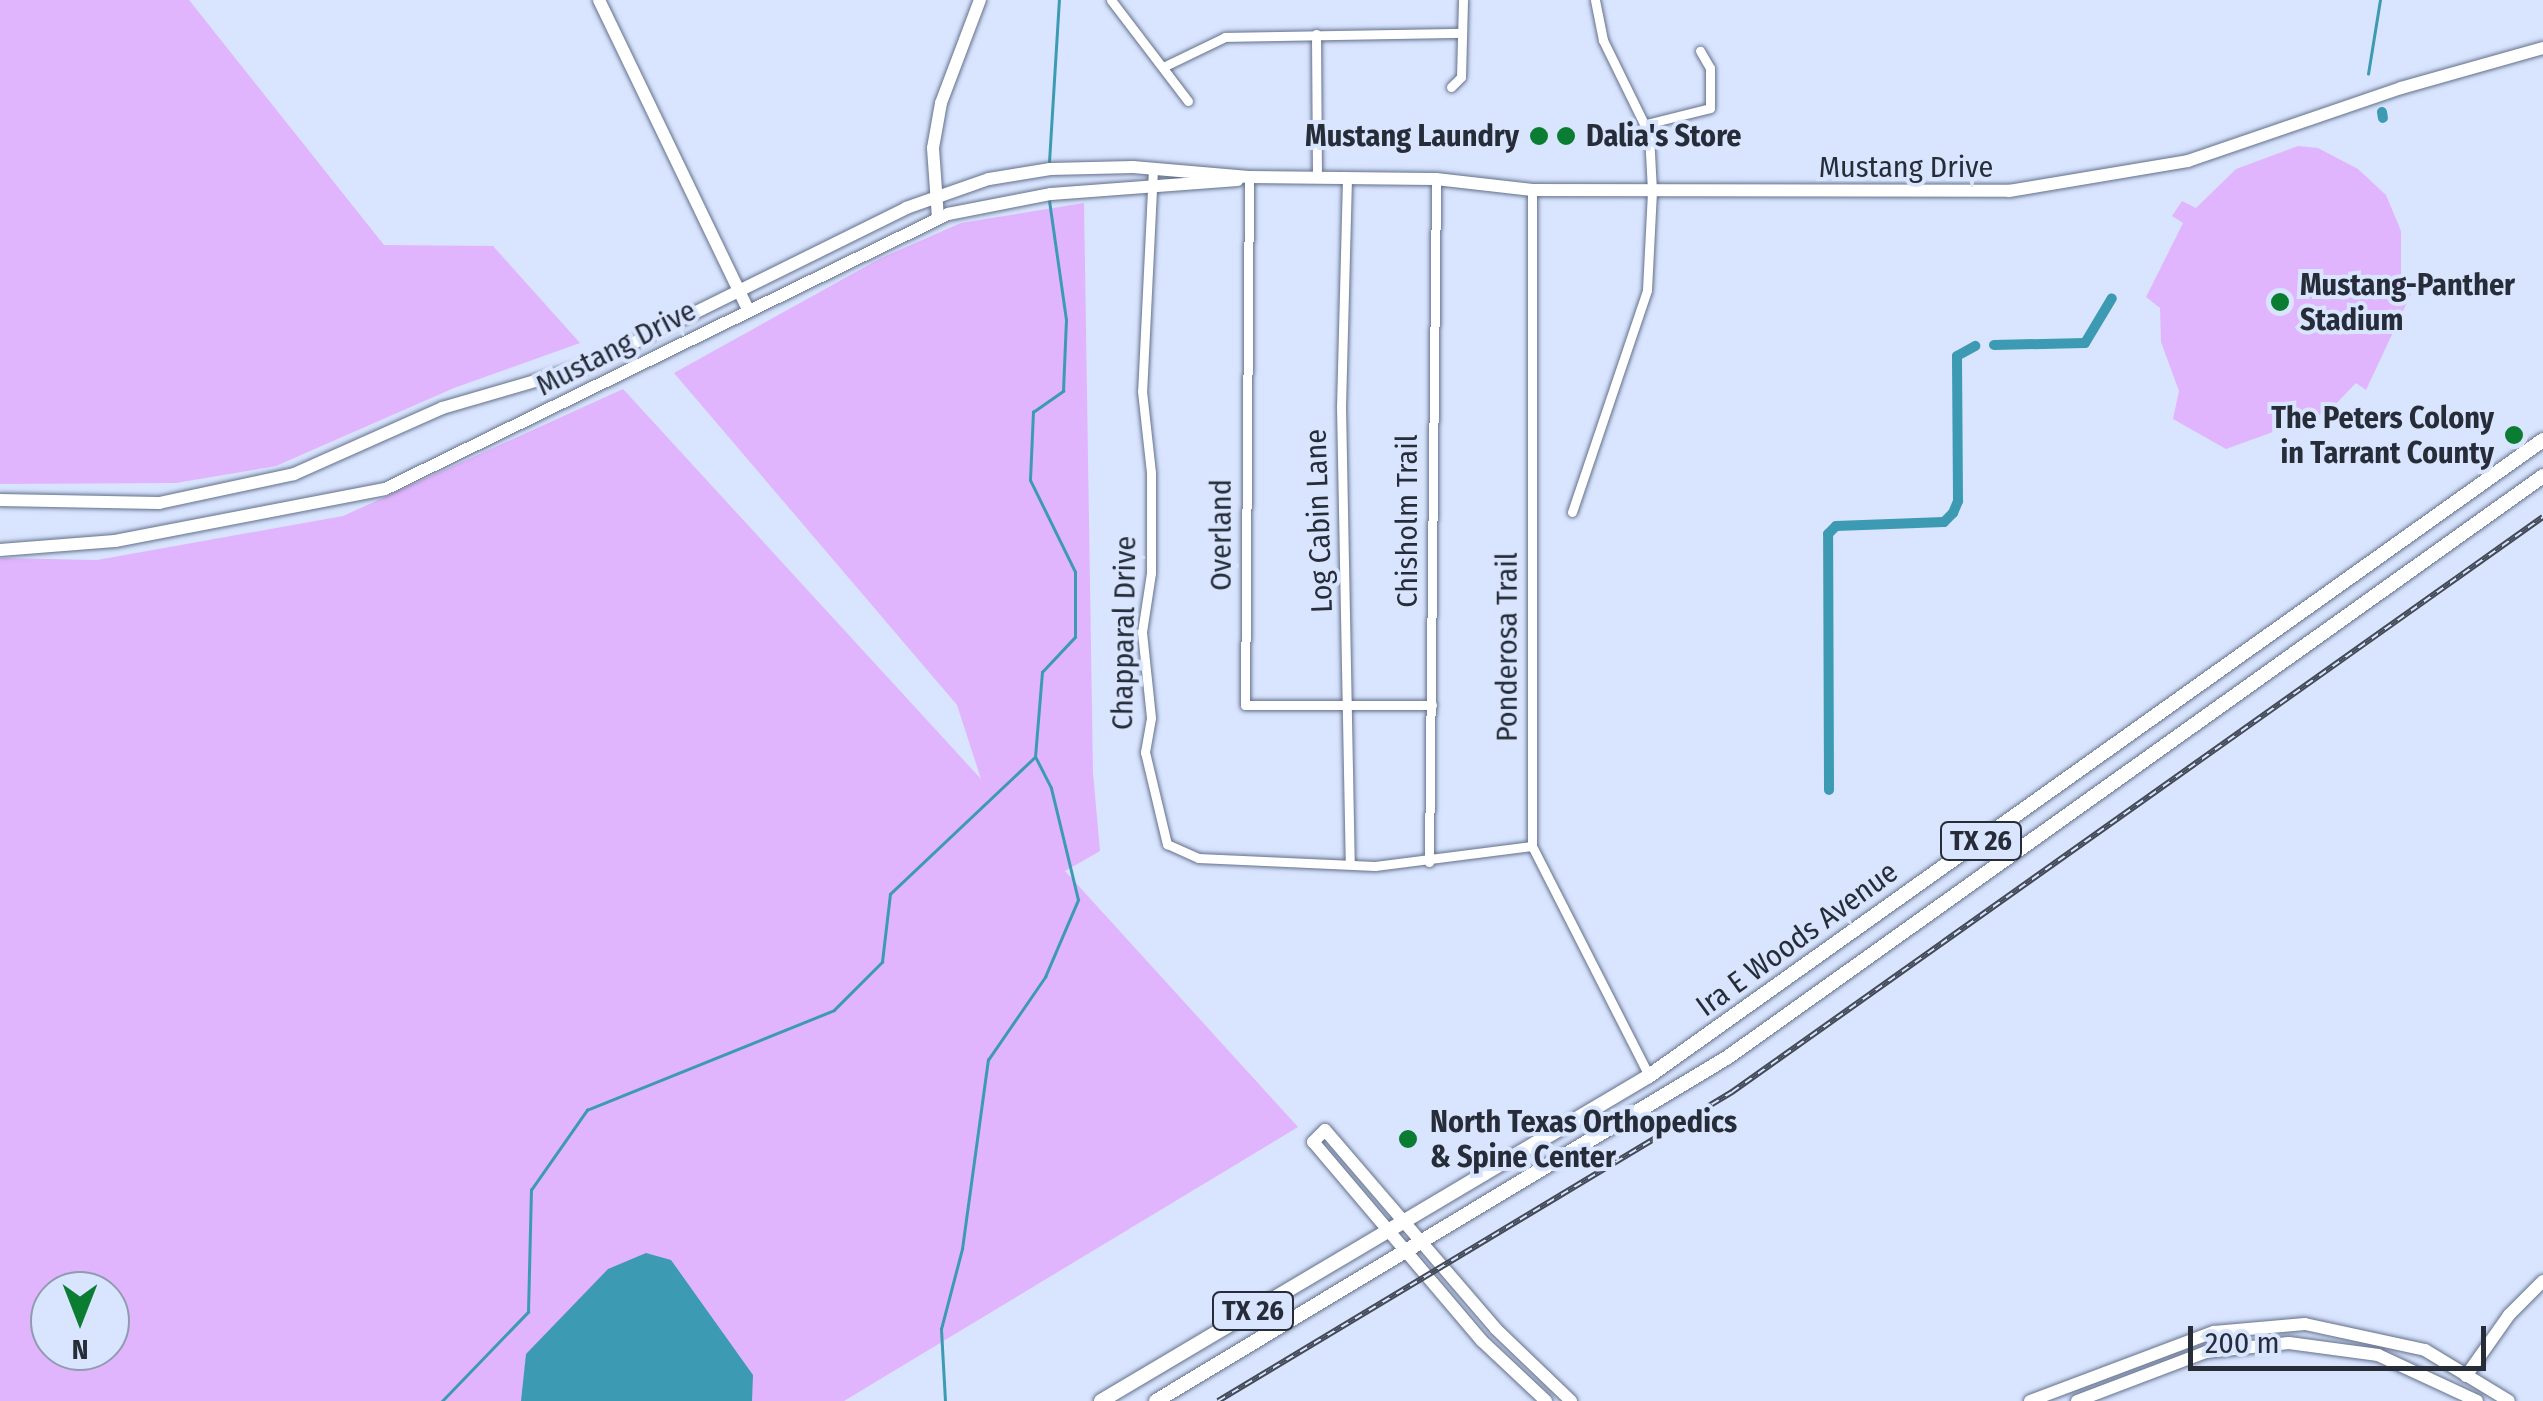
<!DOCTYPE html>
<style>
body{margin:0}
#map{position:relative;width:2543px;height:1401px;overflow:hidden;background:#d9e5fe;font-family:"Fira Sans Condensed",sans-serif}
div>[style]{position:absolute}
.green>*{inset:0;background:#e1b5fd}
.water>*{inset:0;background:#3d9ab3}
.stream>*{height:2.5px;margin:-1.25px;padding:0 1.25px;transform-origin:1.25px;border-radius:1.25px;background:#3d9ab3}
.canal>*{height:10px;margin:-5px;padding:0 5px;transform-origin:5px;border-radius:5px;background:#3d9ab3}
.roads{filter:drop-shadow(0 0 2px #63708c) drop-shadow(0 0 2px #63708c)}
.street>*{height:9px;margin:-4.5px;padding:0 4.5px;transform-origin:4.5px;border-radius:4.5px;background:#fff}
.secondary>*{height:12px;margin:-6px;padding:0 6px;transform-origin:6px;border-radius:6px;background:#fff}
.primary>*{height:14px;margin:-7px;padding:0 7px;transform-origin:7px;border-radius:7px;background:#fff}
.rail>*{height:6px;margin-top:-3px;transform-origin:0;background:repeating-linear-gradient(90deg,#d9e5fe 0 8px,#424957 0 16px);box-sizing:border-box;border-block:2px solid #424957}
.dots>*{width:28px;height:28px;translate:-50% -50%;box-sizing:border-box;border:5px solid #d9e5fe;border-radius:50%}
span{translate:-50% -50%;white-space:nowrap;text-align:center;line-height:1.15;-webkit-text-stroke:8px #d9e5fe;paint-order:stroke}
.shield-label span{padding:2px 8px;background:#d9e5fe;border:2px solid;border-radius:8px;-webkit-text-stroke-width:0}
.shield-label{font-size:28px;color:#262c38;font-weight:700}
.poi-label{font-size:30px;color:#262c38;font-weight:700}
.right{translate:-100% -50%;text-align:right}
.left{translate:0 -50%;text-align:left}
.street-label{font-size:30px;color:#262c38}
.north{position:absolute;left:30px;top:1271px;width:100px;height:100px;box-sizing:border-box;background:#d9e5fe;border:2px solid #919baf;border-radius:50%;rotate:180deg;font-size:28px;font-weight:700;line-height:40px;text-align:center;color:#262c38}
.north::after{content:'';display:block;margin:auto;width:35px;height:45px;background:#0a7d33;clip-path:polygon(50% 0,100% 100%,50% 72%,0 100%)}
.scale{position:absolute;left:2188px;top:1326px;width:298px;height:45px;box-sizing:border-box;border:5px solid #262c38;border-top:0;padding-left:12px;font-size:30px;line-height:35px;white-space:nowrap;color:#262c38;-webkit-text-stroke:8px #d9e5fe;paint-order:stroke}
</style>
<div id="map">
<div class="green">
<i style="clip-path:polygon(0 0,189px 0,384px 245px,493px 246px,580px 343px,454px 388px,276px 466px,176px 483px,0 484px)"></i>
<i style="clip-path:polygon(2298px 146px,2318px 148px,2358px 169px,2386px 195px,2401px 231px,2401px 290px,2411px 294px,2366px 390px,2356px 383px,2328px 412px,2226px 449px,2173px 419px,2179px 391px,2161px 342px,2160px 308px,2146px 297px,2183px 223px,2172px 216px,2182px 201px,2196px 208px,2236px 169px)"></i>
<i style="clip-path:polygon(evenodd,1084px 203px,1093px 773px,1100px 851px,1065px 871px,1298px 1127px,844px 1401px,0 1401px,0 558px,97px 560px,343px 516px,623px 389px,981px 779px,957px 705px,674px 373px,881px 258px,961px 223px,1084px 203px,50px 1291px,110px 1291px,110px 1351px,50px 1351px,50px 1291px)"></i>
</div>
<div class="water">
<i style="clip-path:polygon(646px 1253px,671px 1260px,753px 1375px,752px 1401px,521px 1401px,526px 1354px,608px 1269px)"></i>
</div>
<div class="stream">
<i style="left:2368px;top:74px;width:75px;rotate:-80.8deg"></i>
<i style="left:1049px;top:162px;width:162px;rotate:-86.5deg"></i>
<i style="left:442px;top:1401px;width:124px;rotate:-46deg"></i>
<i style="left:528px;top:1312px;width:122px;rotate:-88.6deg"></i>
<i style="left:531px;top:1190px;width:98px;rotate:-55deg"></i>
<i style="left:587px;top:1110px;width:266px;rotate:-22deg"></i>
<i style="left:834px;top:1010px;width:68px;rotate:-45deg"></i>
<i style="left:882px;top:962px;width:68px;rotate:-83.3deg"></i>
<i style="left:890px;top:894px;width:199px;rotate:-43.4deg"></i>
<i style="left:1035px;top:757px;width:85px;rotate:-85.3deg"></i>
<i style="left:1042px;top:672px;width:48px;rotate:-46.7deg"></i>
<i style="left:1075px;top:637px;width:65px;rotate:-90deg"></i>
<i style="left:1075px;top:572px;width:102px;rotate:-116.1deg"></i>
<i style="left:1030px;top:480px;width:68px;rotate:-87.5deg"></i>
<i style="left:1033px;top:412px;width:37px;rotate:-35deg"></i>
<i style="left:1063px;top:391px;width:71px;rotate:-87.6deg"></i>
<i style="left:1066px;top:320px;width:121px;rotate:-98.1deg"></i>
<i style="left:945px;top:1401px;width:72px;rotate:-93.2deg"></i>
<i style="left:941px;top:1329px;width:83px;rotate:-75.3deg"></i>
<i style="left:962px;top:1249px;width:191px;rotate:-82.2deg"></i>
<i style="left:988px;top:1060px;width:101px;rotate:-55.5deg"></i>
<i style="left:1045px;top:977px;width:84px;rotate:-66.8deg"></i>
<i style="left:1078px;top:900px;width:115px;rotate:-103.6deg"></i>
<i style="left:1051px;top:788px;width:34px;rotate:-117deg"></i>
</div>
<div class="canal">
<i style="left:2382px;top:112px;width:6px;rotate:81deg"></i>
<i style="left:1994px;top:345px;width:91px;rotate:-1.3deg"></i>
<i style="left:2085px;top:343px;width:52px;rotate:-59deg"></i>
<i style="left:1829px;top:790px;width:256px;rotate:-90.2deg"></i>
<i style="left:1828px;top:534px;width:11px;rotate:-45deg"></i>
<i style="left:1836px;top:526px;width:108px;rotate:-2.1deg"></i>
<i style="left:1944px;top:522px;width:13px;rotate:-45deg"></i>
<i style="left:1953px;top:513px;width:13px;rotate:-67deg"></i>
<i style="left:1958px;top:501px;width:145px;rotate:-90.4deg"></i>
<i style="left:1957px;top:356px;width:21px;rotate:-29deg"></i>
</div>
<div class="roads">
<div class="street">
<i style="left:1111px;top:0;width:127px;rotate:52.7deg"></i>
<i style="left:1316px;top:34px;width:144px;rotate:89.6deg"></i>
<i style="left:1163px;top:67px;width:69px;rotate:-25.8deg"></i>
<i style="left:1225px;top:37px;width:237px;rotate:-1deg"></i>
<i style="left:1451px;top:87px;width:14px;rotate:-45deg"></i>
<i style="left:1461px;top:77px;width:77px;rotate:-88.5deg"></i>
<i style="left:1646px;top:124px;width:66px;rotate:-14deg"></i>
<i style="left:1710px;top:108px;width:40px;rotate:-90deg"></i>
<i style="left:1710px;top:68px;width:20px;rotate:-120deg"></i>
<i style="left:1153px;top:169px;width:222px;rotate:92.8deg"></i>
<i style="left:1142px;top:391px;width:82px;rotate:83.7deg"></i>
<i style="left:1151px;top:473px;width:100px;rotate:90deg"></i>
<i style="left:1151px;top:573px;width:60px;rotate:98.7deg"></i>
<i style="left:1142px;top:632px;width:86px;rotate:84deg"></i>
<i style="left:1151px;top:718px;width:35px;rotate:100deg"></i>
<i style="left:1145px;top:752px;width:95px;rotate:76.6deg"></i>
<i style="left:1167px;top:844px;width:34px;rotate:24deg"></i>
<i style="left:1198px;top:858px;width:177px;rotate:2.6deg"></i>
<i style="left:1375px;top:866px;width:158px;rotate:-7.3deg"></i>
<i style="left:1249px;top:177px;width:528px;rotate:90.43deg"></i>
<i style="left:1245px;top:705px;width:187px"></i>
<i style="left:1347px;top:178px;width:228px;rotate:91.5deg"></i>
<i style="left:1341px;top:406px;width:457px;rotate:88.9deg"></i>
<i style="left:1532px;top:190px;width:656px;rotate:90deg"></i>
<i style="left:1532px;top:846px;width:258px;rotate:63deg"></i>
<i style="left:1572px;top:512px;width:234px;rotate:-71.3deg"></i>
<i style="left:1647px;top:290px;width:99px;rotate:-87.1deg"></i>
<i style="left:1652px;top:191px;width:57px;rotate:-93deg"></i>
<i style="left:1649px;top:134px;width:105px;rotate:-116.1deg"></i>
<i style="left:1603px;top:40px;width:41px;rotate:-101.3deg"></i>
<i style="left:1429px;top:862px;width:683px;rotate:-89.41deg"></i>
</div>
<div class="secondary">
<i style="left:599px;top:0;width:343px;rotate:64.3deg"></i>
<i style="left:938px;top:218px;width:70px;rotate:-94.1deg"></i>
<i style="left:933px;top:148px;width:46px;rotate:-79.9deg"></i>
<i style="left:941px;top:103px;width:110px;rotate:-69.3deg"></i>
<i style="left:0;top:500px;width:159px;rotate:1.1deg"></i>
<i style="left:159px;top:503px;width:138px;rotate:-12.1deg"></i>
<i style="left:294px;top:474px;width:162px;rotate:-24deg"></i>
<i style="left:442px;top:408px;width:151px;rotate:-16.2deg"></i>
<i style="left:587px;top:366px;width:356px;rotate:-26.3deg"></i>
<i style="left:906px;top:208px;width:88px;rotate:-19.3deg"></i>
<i style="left:989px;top:179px;width:62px;rotate:-9.3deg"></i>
<i style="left:1050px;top:169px;width:83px;rotate:-1.4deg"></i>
<i style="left:1133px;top:167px;width:116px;rotate:4.9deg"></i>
<i style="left:1249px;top:177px;width:187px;rotate:0.6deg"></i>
<i style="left:1436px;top:179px;width:97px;rotate:6.5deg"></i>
<i style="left:1532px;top:190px;width:477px;rotate:0.1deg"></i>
<i style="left:2009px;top:191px;width:181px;rotate:-9.5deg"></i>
<i style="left:2188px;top:161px;width:225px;rotate:-18.9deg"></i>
<i style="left:2401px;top:88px;width:148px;rotate:-15.7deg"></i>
<i style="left:0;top:550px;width:115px;rotate:-4.5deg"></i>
<i style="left:115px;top:541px;width:275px;rotate:-10.9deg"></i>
<i style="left:385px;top:489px;width:627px;rotate:-26.03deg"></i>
<i style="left:948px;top:214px;width:105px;rotate:-11deg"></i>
<i style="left:1051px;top:194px;width:187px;rotate:-4.3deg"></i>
<i style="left:2466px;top:1376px;width:75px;rotate:-54.8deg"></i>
<i style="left:2509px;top:1315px;width:48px;rotate:-45deg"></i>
<i style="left:1546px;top:1401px;width:88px;rotate:-136.8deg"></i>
<i style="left:1482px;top:1341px;width:261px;rotate:-130.3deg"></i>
<i style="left:1313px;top:1142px;width:17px;rotate:-45deg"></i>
<i style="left:1325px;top:1130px;width:262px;rotate:49.3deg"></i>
<i style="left:1496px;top:1329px;width:104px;rotate:43.8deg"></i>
<i style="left:2030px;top:1401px;width:197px;rotate:-20.6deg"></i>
<i style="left:2214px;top:1332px;width:91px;rotate:-5deg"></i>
<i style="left:2305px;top:1324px;width:123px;rotate:12.2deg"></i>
<i style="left:2425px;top:1350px;width:98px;rotate:31.3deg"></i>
<i style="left:2077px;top:1401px;width:138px;rotate:-20.8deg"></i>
<i style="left:2206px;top:1352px;width:83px;rotate:-6.2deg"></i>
<i style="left:2289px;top:1343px;width:90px;rotate:7.7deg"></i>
<i style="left:2378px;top:1355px;width:109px;rotate:24.9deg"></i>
</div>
<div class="primary">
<i style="left:1101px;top:1401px;width:637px;rotate:-30.67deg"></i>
<i style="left:1649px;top:1076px;width:1097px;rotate:-35.43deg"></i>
<i style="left:1156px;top:1401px;width:667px;rotate:-31.02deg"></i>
<i style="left:1728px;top:1057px;width:1001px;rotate:-35.48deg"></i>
</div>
</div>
<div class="rail">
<i style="left:1218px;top:1401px;width:600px;rotate:-31.01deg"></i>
<i style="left:1732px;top:1092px;width:994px;rotate:-35.34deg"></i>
</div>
<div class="dots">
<i style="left:1539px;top:136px;background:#0a7d33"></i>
<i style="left:1566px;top:136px;background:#0a7d33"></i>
<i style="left:2280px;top:302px;background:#0a7d33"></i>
<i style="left:2514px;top:435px;background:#0a7d33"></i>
<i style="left:1408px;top:1139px;background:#0a7d33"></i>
</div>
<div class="shield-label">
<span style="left:1981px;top:841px">TX 26</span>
<span style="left:1253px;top:1311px">TX 26</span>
</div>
<div class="poi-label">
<span class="right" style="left:1519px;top:136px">Mustang Laundry</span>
<span class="left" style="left:1586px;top:136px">Dalia's Store</span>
<span class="left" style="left:2300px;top:302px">Mustang-Panther<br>Stadium</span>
<span class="right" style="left:2494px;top:435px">The Peters Colony<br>in Tarrant County</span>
<span class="left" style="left:1430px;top:1139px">North Texas Orthopedics<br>&amp; Spine Center</span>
</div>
<div class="street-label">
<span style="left:1906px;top:167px">Mustang Drive</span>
<span style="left:616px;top:348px;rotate:-27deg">Mustang Drive</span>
<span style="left:1319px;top:521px;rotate:-92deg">Log Cabin Lane</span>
<span style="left:1407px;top:521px;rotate:-90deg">Chisholm Trail</span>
<span style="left:1221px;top:535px;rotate:-90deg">Overland</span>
<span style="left:1124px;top:633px;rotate:-89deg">Chapparal Drive</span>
<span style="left:1507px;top:647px;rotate:-90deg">Ponderosa Trail</span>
<span style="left:1797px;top:939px;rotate:-36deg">Ira E Woods Avenue</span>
</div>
<div class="north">N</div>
<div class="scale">200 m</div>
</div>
